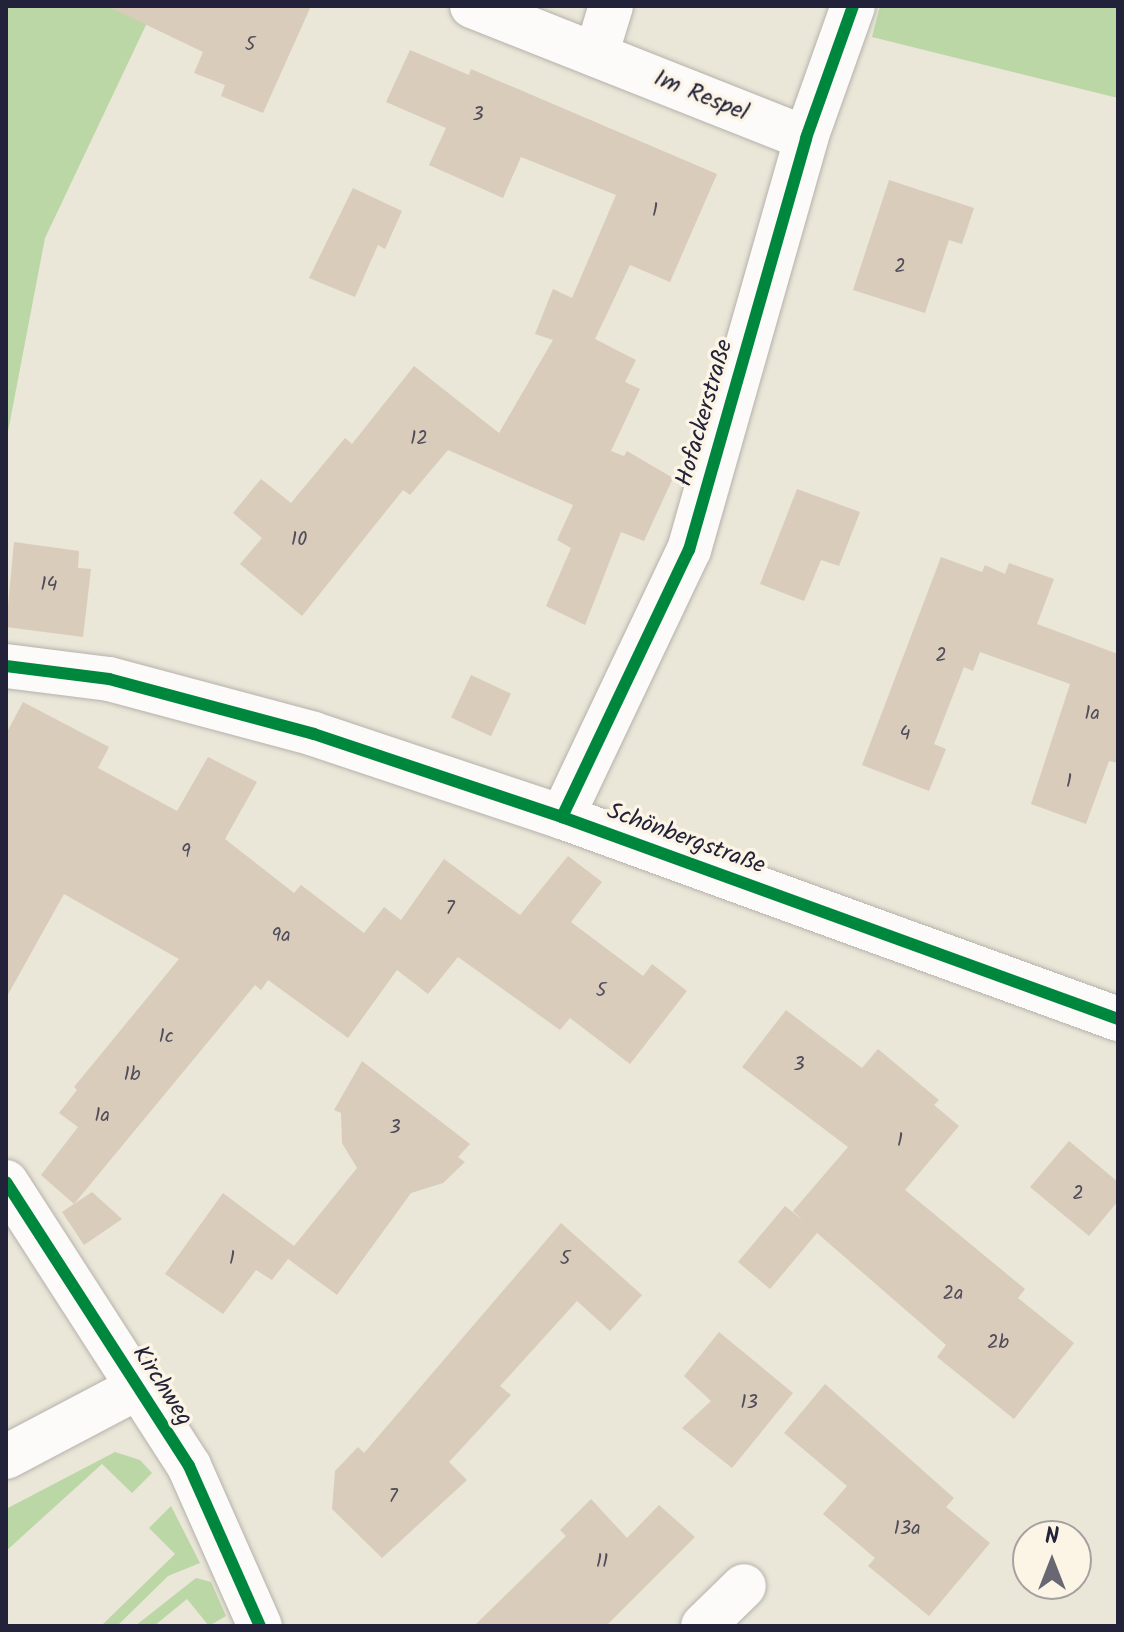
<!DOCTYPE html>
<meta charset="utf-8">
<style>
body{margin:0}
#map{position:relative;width:1124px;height:1632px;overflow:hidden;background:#eae6d8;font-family:Kalam,sans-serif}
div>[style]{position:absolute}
.green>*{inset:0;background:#bbd7a6}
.building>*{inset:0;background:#d9ccba;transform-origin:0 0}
.roads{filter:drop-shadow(0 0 2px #b5b2ab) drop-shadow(0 0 2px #b5b2ab)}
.minor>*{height:44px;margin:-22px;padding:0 22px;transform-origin:22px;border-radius:22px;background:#fcfbf9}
.cycleway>*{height:12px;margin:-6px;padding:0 6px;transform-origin:6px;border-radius:6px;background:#00873e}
span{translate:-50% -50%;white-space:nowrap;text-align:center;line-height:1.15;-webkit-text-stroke:7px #fcf5e5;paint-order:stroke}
.number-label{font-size:20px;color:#504c5b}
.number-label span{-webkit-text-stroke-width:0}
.street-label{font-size:24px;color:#22223b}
.frame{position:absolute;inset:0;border:8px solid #22223b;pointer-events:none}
.north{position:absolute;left:1012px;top:1520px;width:80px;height:80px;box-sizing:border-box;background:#fcf5e5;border:2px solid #a5a1a1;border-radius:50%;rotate:0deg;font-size:22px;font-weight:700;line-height:32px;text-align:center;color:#22223b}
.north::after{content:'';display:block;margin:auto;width:28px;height:36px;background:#686772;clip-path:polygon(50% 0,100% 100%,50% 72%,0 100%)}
</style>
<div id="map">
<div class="green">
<i style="clip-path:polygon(6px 6px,155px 6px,45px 238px,6px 442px)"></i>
<i style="clip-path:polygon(880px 6px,1118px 6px,1118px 98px,872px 37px)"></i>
<i style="clip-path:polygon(115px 1452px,140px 1460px,152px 1473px,132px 1493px,102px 1464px,6px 1551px,6px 1509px)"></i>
<i style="clip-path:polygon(171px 1506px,200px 1563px,168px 1576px,117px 1626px,101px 1626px,175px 1554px,149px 1528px)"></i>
<i style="clip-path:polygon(196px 1578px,211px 1582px,226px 1616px,209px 1626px,187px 1599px,154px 1626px,135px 1626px)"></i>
</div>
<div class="building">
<i style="clip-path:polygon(107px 6px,311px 6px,263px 113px,221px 96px,225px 85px,194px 73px,203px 52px)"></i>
<i style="clip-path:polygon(410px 50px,469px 75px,471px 69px,717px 174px,670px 282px,630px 265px,595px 339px,636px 360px,625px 382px,640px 389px,611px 451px,624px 456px,627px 451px,673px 478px,644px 541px,621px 532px,585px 625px,546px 606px,571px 548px,557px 540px,573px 505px,448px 450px,410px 495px,403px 490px,302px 616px,240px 564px,262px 538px,233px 513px,261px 479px,291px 503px,345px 438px,352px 444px,414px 366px,499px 433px,553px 340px,535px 334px,553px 289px,572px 298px,616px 195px,521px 157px,503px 198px,429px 165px,446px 128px,386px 102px)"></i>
<i style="clip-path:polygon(889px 180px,974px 208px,962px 244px,949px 240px,925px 313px,853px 290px)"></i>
<i style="clip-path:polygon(353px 188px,402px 211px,385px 249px,378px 245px,355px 297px,309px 278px)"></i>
<i style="clip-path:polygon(797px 489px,860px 512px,839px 566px,821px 560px,804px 601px,760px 584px)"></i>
<i style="clip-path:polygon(14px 542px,79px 551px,78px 568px,91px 569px,83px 637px,6px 627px)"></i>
<i style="clip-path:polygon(941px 557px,982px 572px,985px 565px,1005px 574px,1009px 563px,1054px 579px,1037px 624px,1118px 654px,1118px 763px,1109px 761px,1086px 824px,1031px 804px,1070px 684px,980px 652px,973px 671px,964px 667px,934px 744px,946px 749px,929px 791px,862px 765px)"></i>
<i style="left:471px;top:675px;width:44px;height:47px;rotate:25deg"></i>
<i style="clip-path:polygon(23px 702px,109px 747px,98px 768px,177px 811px,208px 757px,257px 782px,225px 839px,294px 893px,301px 885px,364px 933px,384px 907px,401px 920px,444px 859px,520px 915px,568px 856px,602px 882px,571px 922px,643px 976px,652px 964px,687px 991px,630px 1064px,570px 1018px,560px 1030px,458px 957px,428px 994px,397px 970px,348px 1038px,268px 980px,261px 990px,255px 985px,74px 1204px,41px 1175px,78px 1127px,59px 1113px,77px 1090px,74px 1087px,179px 959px,64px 894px,6px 998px,6px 734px)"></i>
<i style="clip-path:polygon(786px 1010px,862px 1068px,878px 1049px,939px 1100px,934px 1105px,959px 1126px,905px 1190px,1025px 1289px,1018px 1298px,1074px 1343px,1014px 1419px,937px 1357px,946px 1345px,817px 1233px,770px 1289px,738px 1262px,785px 1206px,804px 1221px,793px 1211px,848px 1147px,742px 1067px)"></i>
<i style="clip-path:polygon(362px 1061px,470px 1144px,458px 1157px,465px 1162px,443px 1183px,411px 1193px,337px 1295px,288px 1259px,272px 1280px,256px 1270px,223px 1314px,165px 1274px,223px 1193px,294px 1246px,357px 1168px,342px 1143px,341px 1113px,334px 1110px)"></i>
<i style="clip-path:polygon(1069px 1141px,1118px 1182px,1118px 1201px,1089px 1236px,1030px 1187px)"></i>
<i style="clip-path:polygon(92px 1192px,122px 1219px,84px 1245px,62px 1212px)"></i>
<i style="clip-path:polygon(561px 1223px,642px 1295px,610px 1331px,577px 1301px,500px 1386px,511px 1395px,449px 1462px,467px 1480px,382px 1558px,332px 1509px,335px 1471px,358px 1447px,364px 1453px)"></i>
<i style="clip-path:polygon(719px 1332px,793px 1393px,732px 1468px,682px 1428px,711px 1401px,684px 1376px)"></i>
<i style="clip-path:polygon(825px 1384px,954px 1498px,946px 1507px,990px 1543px,929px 1616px,868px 1566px,875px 1558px,823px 1514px,847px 1486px,784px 1433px)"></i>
<i style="clip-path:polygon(591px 1499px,627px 1538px,659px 1505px,695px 1537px,606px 1626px,474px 1626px,566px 1536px,560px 1530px)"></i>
</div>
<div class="roads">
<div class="minor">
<i style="left:472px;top:6px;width:359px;rotate:21.6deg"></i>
<i style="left:596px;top:55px;width:51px;rotate:-73deg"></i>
<i style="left:6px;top:666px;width:104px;rotate:7.2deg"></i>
<i style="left:109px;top:679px;width:212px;rotate:15deg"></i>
<i style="left:314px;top:734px;width:262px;rotate:18.5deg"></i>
<i style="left:562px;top:817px;width:592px;rotate:19.97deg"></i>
<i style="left:562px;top:817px;width:296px;rotate:-64.6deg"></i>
<i style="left:689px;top:550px;width:428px;rotate:-74.1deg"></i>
<i style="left:806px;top:138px;width:140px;rotate:-70.4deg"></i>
<i style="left:6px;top:1182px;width:338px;rotate:57.2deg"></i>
<i style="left:189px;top:1466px;width:175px;rotate:66.1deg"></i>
<i style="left:6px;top:1457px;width:148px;rotate:-27.8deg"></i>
<i style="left:703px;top:1626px;width:57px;rotate:-44.3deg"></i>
</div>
</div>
<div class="cycleway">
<i style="left:6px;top:666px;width:104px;rotate:7.2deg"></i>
<i style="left:109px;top:679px;width:212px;rotate:15deg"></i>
<i style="left:314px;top:734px;width:262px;rotate:18.5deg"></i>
<i style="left:562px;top:817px;width:592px;rotate:19.97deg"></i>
<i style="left:562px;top:817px;width:296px;rotate:-64.6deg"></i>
<i style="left:689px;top:550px;width:428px;rotate:-74.1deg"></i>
<i style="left:806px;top:138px;width:140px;rotate:-70.4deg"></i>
<i style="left:6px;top:1182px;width:338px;rotate:57.2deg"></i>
<i style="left:189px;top:1466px;width:175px;rotate:66.1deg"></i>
</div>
<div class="number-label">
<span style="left:250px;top:45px">5</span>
<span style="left:478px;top:115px">3</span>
<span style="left:655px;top:211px">1</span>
<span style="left:900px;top:267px">2</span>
<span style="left:419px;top:439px">12</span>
<span style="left:299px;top:540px">10</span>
<span style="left:49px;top:585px">14</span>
<span style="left:941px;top:656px">2</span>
<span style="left:1092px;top:714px">1a</span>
<span style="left:905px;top:734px">4</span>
<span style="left:1069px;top:782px">1</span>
<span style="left:186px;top:852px">9</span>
<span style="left:450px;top:909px">7</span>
<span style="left:281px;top:936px">9a</span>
<span style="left:601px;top:991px">5</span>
<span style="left:166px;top:1037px">1c</span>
<span style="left:799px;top:1065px">3</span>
<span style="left:132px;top:1075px">1b</span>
<span style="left:102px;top:1116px">1a</span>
<span style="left:395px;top:1128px">3</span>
<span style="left:900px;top:1141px">1</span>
<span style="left:1078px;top:1194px">2</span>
<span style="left:232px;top:1259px">1</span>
<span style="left:565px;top:1259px">5</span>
<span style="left:953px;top:1294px">2a</span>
<span style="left:998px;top:1343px">2b</span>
<span style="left:749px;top:1403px">13</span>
<span style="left:393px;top:1497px">7</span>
<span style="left:907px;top:1529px">13a</span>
<span style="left:602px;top:1562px">11</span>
</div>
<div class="street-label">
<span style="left:701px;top:96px;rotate:22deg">Im Respel</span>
<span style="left:705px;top:413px;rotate:-74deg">Hofackerstraße</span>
<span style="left:686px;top:839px;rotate:20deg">Schönbergstraße</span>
<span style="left:162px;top:1386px;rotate:57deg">Kirchweg</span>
</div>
<div class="frame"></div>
<div class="north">N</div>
</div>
